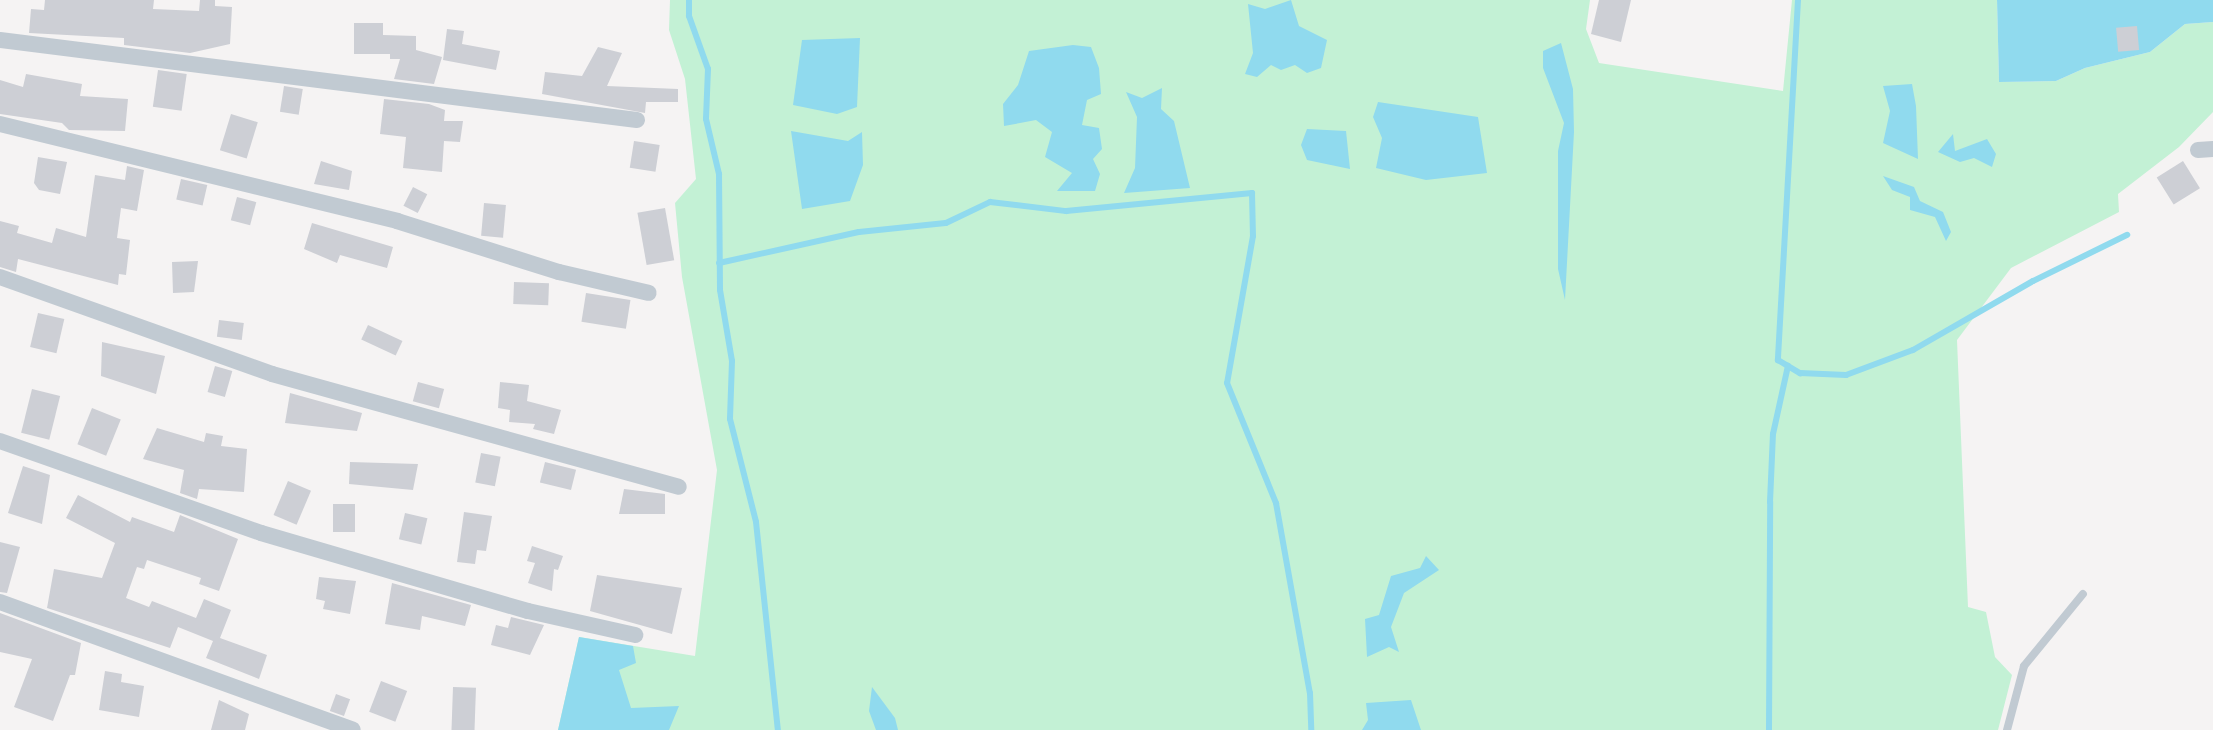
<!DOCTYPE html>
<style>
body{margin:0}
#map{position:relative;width:2213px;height:730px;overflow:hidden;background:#f5f3f3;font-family:"PT Sans",sans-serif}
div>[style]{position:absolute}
.green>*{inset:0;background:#c3f1d5}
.water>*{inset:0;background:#90daee}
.stream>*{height:6px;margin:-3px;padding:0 3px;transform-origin:3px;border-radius:3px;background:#90daee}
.building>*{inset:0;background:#cdcfd5;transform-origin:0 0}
.service>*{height:8px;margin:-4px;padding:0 4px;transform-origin:4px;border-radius:4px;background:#c1cad2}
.minor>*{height:16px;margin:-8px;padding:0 8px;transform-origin:8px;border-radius:8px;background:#c1cad2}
span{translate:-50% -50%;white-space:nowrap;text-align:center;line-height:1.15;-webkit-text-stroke:7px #fff;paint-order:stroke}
</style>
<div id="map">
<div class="green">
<i style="clip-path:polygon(670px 0,1590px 0,1586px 29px,1599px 63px,1783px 91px,1792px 0,1997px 0,1999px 82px,2056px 81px,2085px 68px,2150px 52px,2185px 24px,2213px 22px,2213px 112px,2179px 147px,2118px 194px,2119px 212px,2011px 268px,1957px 340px,1968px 607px,1986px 612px,1995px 657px,2012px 675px,1998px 730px,558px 730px,579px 637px,695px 656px,717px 470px,682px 277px,675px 203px,696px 179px,685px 79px,669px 30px)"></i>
</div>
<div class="water">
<i style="clip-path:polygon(1291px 0,1299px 26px,1327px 40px,1321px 68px,1307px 73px,1295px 65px,1281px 70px,1271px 65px,1257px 77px,1245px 74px,1253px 53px,1248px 4px,1265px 9px)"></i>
<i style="clip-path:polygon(1997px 0,2213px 0,2213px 22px,2185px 24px,2150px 52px,2085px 68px,2056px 81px,1999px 82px)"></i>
<i style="clip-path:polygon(860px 38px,857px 107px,837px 114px,793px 105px,802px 40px)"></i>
<i style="clip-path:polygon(1561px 43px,1573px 89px,1574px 132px,1565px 300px,1558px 269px,1558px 151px,1564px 123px,1543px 68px,1543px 51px)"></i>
<i style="clip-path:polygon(1073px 45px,1091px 47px,1099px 68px,1101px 94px,1087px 100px,1082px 125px,1099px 128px,1102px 149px,1093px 159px,1100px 174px,1095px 191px,1057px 191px,1072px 173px,1045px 157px,1052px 132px,1036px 120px,1004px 126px,1003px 104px,1018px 85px,1029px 51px)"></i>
<i style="clip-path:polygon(1912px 84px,1916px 106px,1918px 159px,1883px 143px,1890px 111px,1883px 86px)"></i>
<i style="clip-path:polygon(1162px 88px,1161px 109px,1174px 121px,1190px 188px,1124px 193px,1135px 168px,1137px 117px,1126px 92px,1142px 98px)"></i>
<i style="clip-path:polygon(1378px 102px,1478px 117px,1487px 173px,1426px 180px,1376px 168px,1382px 138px,1373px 117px)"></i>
<i style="clip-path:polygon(1307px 129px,1346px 131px,1350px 169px,1307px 160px,1301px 145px)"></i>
<i style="clip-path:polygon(791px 131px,848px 141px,862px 132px,863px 165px,850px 201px,802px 209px)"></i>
<i style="clip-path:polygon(1953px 134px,1955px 151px,1987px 139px,1996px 154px,1992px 167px,1974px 158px,1960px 162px,1938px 152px)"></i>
<i style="clip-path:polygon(1883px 176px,1914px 187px,1920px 201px,1943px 212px,1951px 232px,1946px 241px,1935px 217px,1910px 210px,1910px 197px,1892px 190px)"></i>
<i style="clip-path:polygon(1426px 556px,1439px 570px,1404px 593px,1391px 627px,1399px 652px,1389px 647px,1367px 657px,1365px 619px,1379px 615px,1391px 576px,1420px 568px)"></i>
<i style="clip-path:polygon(579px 637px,633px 646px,636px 663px,619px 670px,631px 708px,679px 706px,669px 730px,558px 730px)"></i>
<i style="clip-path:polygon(872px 687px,895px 718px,898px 730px,876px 730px,869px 711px)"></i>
<i style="clip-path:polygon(1411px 700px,1421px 730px,1362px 730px,1368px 720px,1366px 703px)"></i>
</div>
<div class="stream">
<i style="left:689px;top:0;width:16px;rotate:90deg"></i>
<i style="left:689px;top:16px;width:56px;rotate:70.3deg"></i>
<i style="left:708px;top:69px;width:50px;rotate:92.3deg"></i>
<i style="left:706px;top:119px;width:57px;rotate:76.7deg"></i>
<i style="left:719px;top:174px;width:116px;rotate:89.5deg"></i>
<i style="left:720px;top:290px;width:72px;rotate:80.4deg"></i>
<i style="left:732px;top:361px;width:58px;rotate:92deg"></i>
<i style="left:730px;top:419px;width:106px;rotate:75.8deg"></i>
<i style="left:756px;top:522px;width:209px;rotate:84deg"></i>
<i style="left:1798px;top:0;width:361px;rotate:93.2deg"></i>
<i style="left:1778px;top:360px;width:26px;rotate:31deg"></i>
<i style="left:1800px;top:373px;width:46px;rotate:2.5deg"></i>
<i style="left:1846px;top:375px;width:72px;rotate:-20.5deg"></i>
<i style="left:1913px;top:350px;width:138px;rotate:-29.9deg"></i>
<i style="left:2033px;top:281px;width:105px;rotate:-26.1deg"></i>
<i style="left:719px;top:263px;width:143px;rotate:-12.5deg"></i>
<i style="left:859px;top:232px;width:87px;rotate:-5.9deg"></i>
<i style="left:946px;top:223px;width:49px;rotate:-25.5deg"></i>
<i style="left:990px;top:202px;width:77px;rotate:6.8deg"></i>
<i style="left:1066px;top:211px;width:187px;rotate:-5.5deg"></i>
<i style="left:1252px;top:193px;width:43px;rotate:88.7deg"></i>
<i style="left:1253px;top:236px;width:149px;rotate:100deg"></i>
<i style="left:1227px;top:383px;width:130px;rotate:67.8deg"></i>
<i style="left:1276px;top:503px;width:193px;rotate:79.9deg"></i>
<i style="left:1310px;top:693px;width:37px;rotate:88deg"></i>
<i style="left:1769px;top:730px;width:228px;rotate:-89.7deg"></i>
<i style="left:1770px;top:502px;width:68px;rotate:-87.5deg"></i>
<i style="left:1773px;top:434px;width:70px;rotate:-77.6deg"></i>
</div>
<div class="building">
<i style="clip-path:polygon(45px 0,154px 0,153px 9px,199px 11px,200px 0,215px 0,215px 6px,232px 7px,230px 44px,190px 53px,124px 45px,124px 38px,29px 33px,31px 9px,44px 10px)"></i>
<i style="clip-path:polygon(1599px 0,1631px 0,1621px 42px,1591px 34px)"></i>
<i style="clip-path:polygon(354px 23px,383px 23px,383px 35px,416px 36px,416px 50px,442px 57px,434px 84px,394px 79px,400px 59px,390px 59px,390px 54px,354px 54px)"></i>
<i style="left:2137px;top:26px;width:24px;height:21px;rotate:85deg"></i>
<i style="clip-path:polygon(447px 29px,464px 31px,462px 44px,500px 51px,496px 70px,443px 60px)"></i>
<i style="clip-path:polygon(598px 47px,622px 53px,607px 86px,678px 89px,678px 102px,646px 102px,645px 113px,542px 94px,545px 72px,582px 76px)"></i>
<i style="left:158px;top:70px;width:29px;height:37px;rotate:8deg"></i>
<i style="clip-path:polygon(26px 74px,82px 84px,80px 96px,128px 99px,125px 131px,69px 130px,62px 123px,0 114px,0 80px,23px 87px)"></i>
<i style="left:284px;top:86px;width:19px;height:26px;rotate:9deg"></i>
<i style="clip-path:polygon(384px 99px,429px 104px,445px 110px,444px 121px,463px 121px,460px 142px,444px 141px,442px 172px,403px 168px,406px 137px,380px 134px)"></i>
<i style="left:231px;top:114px;width:28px;height:38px;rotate:17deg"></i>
<i style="left:634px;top:141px;width:26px;height:27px;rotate:9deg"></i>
<i style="clip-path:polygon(38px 157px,67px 162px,60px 194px,39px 190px,34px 183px)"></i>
<i style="clip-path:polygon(321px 161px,352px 171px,349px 190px,314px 184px)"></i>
<i style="left:2183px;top:161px;width:32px;height:31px;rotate:58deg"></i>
<i style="clip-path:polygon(127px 166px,144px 170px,137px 211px,121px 208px,117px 238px,130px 240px,126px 275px,119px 274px,118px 285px,18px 259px,16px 272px,0 267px,0 221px,19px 226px,17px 233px,52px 243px,56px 228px,86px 237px,95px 175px,125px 180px)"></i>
<i style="left:181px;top:179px;width:27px;height:21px;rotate:13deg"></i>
<i style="left:413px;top:187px;width:16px;height:21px;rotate:27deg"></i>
<i style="left:237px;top:197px;width:20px;height:24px;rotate:15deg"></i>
<i style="left:484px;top:203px;width:22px;height:33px;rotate:5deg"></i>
<i style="left:665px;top:208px;width:53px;height:28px;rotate:80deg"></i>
<i style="clip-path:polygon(312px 223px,393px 247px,387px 268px,340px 255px,337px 263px,304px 249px)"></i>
<i style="clip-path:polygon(198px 261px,194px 292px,173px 293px,172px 262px)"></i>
<i style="left:514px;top:282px;width:35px;height:22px;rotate:2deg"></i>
<i style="left:586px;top:293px;width:45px;height:29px;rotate:9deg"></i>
<i style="left:38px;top:313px;width:27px;height:35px;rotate:13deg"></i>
<i style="left:219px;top:320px;width:25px;height:17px;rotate:7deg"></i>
<i style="left:368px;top:325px;width:38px;height:16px;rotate:25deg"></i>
<i style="clip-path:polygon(102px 342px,165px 356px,156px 394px,101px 376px)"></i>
<i style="left:215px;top:366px;width:18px;height:27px;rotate:16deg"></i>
<i style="left:418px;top:382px;width:27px;height:20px;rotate:15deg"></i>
<i style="clip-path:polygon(500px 382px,529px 385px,527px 401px,561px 410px,554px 434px,533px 429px,535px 424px,509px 422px,510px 410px,498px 408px)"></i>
<i style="left:32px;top:389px;width:29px;height:45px;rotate:14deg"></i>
<i style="clip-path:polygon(290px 393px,362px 413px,357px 431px,285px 423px)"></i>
<i style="left:92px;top:408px;width:31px;height:39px;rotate:22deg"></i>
<i style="clip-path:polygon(157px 428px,204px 442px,206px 433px,223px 436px,221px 446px,247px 449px,244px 492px,199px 489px,197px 499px,180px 493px,184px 470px,143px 459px)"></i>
<i style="left:481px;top:453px;width:20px;height:30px;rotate:11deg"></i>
<i style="clip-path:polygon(350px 462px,418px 464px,413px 490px,349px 484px)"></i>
<i style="left:545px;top:462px;width:32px;height:21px;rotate:14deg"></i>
<i style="clip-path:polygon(23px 466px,50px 475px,42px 524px,8px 513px)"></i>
<i style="left:288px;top:481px;width:25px;height:37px;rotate:23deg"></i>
<i style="clip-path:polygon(624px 489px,665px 494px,665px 514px,619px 514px)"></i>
<i style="clip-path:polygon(78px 495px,130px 522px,132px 517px,174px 532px,180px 515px,238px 539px,219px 591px,199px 584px,201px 578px,147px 560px,144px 569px,137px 567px,126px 598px,149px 607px,152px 601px,196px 618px,204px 599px,231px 610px,220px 638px,267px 655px,259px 679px,206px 658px,213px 641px,178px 627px,170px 648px,47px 608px,54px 569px,102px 578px,115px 543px,66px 518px)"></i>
<i style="left:333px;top:504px;width:22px;height:28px"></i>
<i style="clip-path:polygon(464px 512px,492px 516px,486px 551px,477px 550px,475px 564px,457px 562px)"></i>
<i style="left:405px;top:513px;width:23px;height:27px;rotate:13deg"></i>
<i style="clip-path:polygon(0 542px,20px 547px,7px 593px,0 592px)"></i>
<i style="clip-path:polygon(532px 546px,563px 556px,558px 570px,554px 569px,552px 591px,528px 583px,535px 563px,527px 561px)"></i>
<i style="clip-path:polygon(597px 575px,682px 588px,672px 634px,590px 611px)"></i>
<i style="clip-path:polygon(319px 577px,356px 581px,350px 614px,323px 609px,325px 601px,316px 599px)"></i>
<i style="clip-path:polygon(392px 583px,471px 605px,465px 626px,422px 616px,420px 630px,385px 624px)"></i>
<i style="clip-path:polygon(0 613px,81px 643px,75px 675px,70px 675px,53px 721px,14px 707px,32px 659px,0 652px)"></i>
<i style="clip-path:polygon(511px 617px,544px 625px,530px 655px,491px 645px,496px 625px,508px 628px)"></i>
<i style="clip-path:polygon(105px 671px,122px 674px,121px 682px,144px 686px,139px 717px,99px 710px)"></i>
<i style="left:381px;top:681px;width:28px;height:33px;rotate:21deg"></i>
<i style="left:453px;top:687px;width:23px;height:43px;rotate:2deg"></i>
<i style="left:336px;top:694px;width:15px;height:18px;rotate:20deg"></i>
<i style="clip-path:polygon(219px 700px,249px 714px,245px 730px,211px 730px)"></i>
</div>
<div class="service">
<i style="left:2007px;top:730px;width:66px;rotate:-75.1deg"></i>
<i style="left:2024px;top:666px;width:93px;rotate:-50.7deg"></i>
</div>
<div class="minor">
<i style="left:0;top:40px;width:642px;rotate:7.16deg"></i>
<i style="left:0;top:124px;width:409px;rotate:13.7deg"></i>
<i style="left:397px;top:221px;width:170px;rotate:17.5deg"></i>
<i style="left:559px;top:272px;width:92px;rotate:13.1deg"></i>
<i style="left:2198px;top:150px;width:15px;rotate:-4deg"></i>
<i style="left:0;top:277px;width:289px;rotate:19.6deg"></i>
<i style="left:272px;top:374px;width:422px;rotate:15.5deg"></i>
<i style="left:0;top:441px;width:277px;rotate:19.4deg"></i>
<i style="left:261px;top:533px;width:278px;rotate:16.3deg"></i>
<i style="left:528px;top:611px;width:110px;rotate:12.6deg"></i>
<i style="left:0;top:602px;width:375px;rotate:19.9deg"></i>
</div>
</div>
